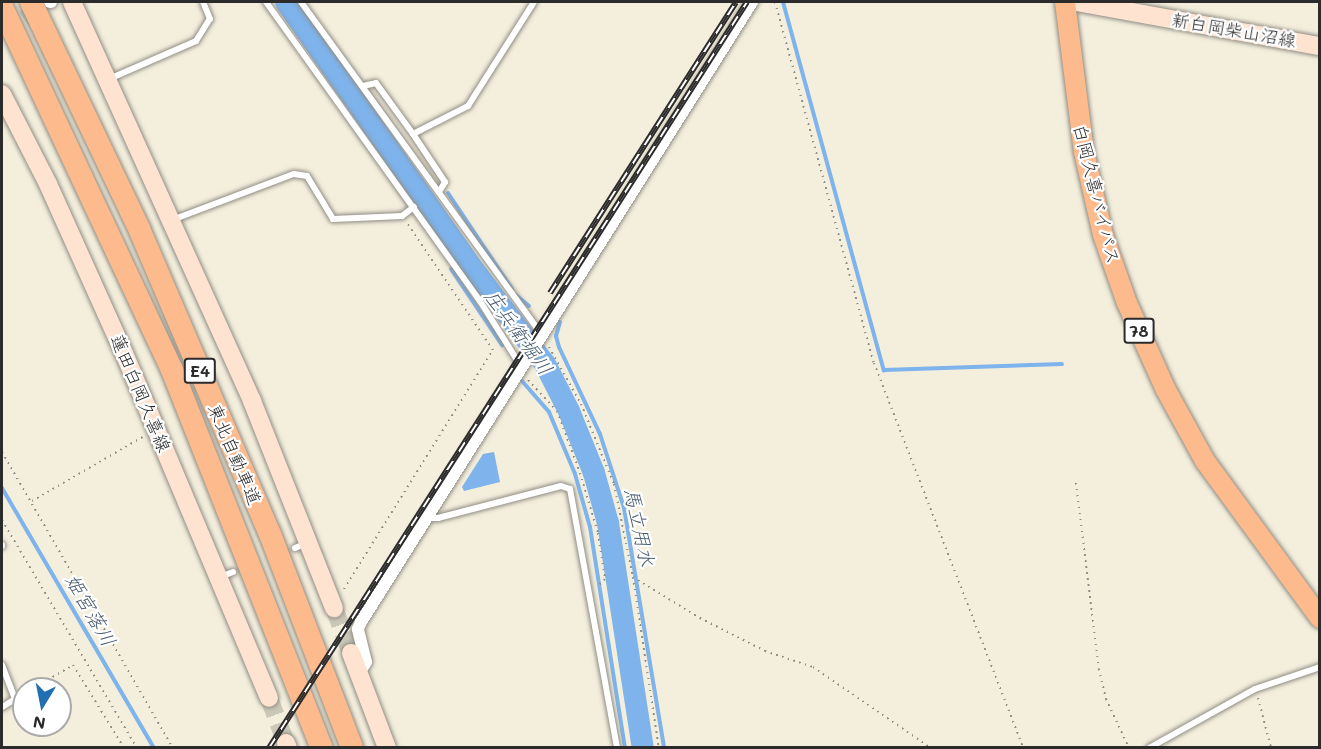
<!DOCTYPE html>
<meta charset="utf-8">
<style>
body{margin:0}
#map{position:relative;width:1321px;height:749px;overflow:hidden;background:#f4efdd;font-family:Mali,"Klee One",sans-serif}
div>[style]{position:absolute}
.water>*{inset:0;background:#7eb3ec}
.stream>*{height:4px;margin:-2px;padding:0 2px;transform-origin:2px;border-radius:2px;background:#7eb3ec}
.river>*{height:22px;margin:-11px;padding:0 11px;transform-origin:11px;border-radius:11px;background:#7eb3ec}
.secondary-tunnel>*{height:18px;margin-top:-9px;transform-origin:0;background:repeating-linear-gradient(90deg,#ccc8b9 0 18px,transparent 0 27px)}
.path>*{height:2px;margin-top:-1px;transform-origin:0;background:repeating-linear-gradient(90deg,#908d84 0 1.5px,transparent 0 6px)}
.roads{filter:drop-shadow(0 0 2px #908d84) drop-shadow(0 0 2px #908d84)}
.lane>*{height:6px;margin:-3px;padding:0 3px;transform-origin:3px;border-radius:3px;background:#fff}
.street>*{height:12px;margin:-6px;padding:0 6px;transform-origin:6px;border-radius:6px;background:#fff}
.secondary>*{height:18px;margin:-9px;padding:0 9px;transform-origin:9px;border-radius:9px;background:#fee3d1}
.primary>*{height:20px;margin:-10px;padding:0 10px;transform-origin:10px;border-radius:10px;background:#fcba8d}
.highway>*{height:22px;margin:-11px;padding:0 11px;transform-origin:11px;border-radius:11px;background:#fcba8d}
.rail>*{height:6px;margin-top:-3px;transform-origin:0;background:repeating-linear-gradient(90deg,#fff 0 11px,#2b2b2b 0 22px);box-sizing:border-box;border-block:2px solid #2b2b2b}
span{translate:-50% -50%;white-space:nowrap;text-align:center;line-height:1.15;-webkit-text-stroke:4.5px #fff;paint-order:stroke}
.shield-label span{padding:2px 4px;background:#fff;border:2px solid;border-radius:4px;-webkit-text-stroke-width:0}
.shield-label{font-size:16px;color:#2b2b2b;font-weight:700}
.street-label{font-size:18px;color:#2b2b2b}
.water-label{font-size:20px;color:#485b6f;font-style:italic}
.frame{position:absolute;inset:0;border:3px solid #2b2b2b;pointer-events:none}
.north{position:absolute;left:12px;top:677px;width:60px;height:60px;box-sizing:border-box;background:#fff;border:2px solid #aaa;border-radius:50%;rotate:190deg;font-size:16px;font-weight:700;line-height:24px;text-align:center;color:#2b2b2b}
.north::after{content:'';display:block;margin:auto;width:21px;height:27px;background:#1f6fb2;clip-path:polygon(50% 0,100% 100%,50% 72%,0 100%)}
</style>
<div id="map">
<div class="water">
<i style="clip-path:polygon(494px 452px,500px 482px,464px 491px,462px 487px,483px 454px)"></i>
</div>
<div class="stream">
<i style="left:783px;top:2px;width:382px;rotate:74.7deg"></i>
<i style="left:884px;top:370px;width:178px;rotate:-1.9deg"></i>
<i style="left:448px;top:193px;width:115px;rotate:56.3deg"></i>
<i style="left:451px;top:269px;width:92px;rotate:56.1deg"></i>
<i style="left:516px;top:295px;width:17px;rotate:40deg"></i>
<i style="left:560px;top:322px;width:15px;rotate:106deg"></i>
<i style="left:556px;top:336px;width:11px;rotate:75deg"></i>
<i style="left:559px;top:347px;width:96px;rotate:64.8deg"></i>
<i style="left:600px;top:434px;width:78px;rotate:72deg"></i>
<i style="left:624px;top:508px;width:243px;rotate:80.5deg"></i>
<i style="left:522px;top:381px;width:41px;rotate:48.9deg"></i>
<i style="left:549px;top:412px;width:67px;rotate:67.2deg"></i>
<i style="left:575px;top:474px;width:55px;rotate:74.2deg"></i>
<i style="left:590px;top:527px;width:224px;rotate:81deg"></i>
<i style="left:2px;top:488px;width:301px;rotate:59.7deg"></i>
</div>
<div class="river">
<i style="left:286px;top:2px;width:321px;rotate:55deg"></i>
<i style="left:470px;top:265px;width:124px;rotate:52.9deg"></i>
<i style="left:545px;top:364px;width:53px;rotate:62.9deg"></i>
<i style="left:569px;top:411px;width:67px;rotate:68deg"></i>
<i style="left:594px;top:473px;width:52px;rotate:74.4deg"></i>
<i style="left:608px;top:523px;width:228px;rotate:81.2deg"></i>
</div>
<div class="secondary-tunnel">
<i style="left:2px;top:34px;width:53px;rotate:-33.4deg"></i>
<i style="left:334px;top:608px;width:48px;rotate:69.3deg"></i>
<i style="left:269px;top:698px;width:48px;rotate:69.3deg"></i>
</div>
<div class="path">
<i style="left:775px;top:2px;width:374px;rotate:74.7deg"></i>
<i style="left:874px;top:363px;width:413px;rotate:68.8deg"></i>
<i style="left:549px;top:347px;width:65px;rotate:60.7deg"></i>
<i style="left:581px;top:404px;width:87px;rotate:67.6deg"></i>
<i style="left:614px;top:484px;width:95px;rotate:78.5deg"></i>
<i style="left:633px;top:577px;width:173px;rotate:81.4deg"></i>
<i style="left:528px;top:380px;width:42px;rotate:46.9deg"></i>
<i style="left:557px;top:411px;width:66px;rotate:69.6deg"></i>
<i style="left:580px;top:473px;width:63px;rotate:73.3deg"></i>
<i style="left:598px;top:533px;width:47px;rotate:81.3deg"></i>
<i style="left:605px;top:579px;width:11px;rotate:135deg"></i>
<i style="left:2px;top:452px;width:342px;rotate:60deg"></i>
<i style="left:1076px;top:483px;width:187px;rotate:83deg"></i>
<i style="left:1099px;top:669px;width:31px;rotate:77deg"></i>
<i style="left:1106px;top:699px;width:54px;rotate:64.9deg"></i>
<i style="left:32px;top:501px;width:129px;rotate:-30.1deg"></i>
<i style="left:2px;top:520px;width:265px;rotate:59.4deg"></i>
<i style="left:633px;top:577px;width:79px;rotate:31.5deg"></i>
<i style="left:700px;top:618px;width:73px;rotate:26.9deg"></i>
<i style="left:765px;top:651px;width:51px;rotate:18.4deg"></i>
<i style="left:813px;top:667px;width:143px;rotate:34.5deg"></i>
<i style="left:344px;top:589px;width:282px;rotate:-58.1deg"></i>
<i style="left:493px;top:350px;width:153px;rotate:-124.1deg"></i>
<i style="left:32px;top:689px;width:48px;rotate:-30.3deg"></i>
<i style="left:73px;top:665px;width:97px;rotate:58.4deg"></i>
<i style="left:1258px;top:698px;width:52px;rotate:75.4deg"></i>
</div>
<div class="roads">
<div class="lane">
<i style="left:266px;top:2px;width:368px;rotate:54.4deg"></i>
<i style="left:480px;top:301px;width:79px;rotate:57.9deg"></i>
<i style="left:301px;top:2px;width:412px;rotate:54.1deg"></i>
<i style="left:109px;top:79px;width:95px;rotate:-23.6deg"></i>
<i style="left:196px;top:41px;width:26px;rotate:-58deg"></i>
<i style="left:210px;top:19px;width:18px;rotate:-112deg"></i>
<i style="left:363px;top:86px;width:13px;rotate:-13deg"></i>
<i style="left:376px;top:83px;width:63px;rotate:54deg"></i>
<i style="left:413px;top:134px;width:58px;rotate:56.3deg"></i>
<i style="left:445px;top:182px;width:12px;rotate:121deg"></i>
<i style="left:413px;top:134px;width:62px;rotate:-27deg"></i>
<i style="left:468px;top:106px;width:123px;rotate:-57.6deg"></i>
<i style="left:172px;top:220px;width:130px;rotate:-20.7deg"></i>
<i style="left:294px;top:174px;width:13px;rotate:9deg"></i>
<i style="left:307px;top:176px;width:50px;rotate:58.8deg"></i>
<i style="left:333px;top:219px;width:69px;rotate:-2.5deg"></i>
<i style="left:402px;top:216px;width:15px;rotate:-37deg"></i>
<i style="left:427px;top:518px;width:11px"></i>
<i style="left:438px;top:518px;width:127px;rotate:-14.6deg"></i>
<i style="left:561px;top:486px;width:9px;rotate:18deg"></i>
<i style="left:570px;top:489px;width:263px;rotate:79.7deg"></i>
<i style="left:2px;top:545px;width:1px;rotate:90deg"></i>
<i style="left:295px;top:548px;width:13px;rotate:-23deg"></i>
<i style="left:220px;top:577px;width:14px;rotate:-21deg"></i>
<i style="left:2px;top:665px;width:36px;rotate:69deg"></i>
<i style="left:15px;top:699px;width:15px;rotate:148deg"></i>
<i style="left:1149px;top:748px;width:121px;rotate:-29.1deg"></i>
<i style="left:1255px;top:689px;width:69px;rotate:-18.7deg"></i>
</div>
<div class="street">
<i style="left:50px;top:2px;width:1px"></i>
<i style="left:359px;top:673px;width:13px;rotate:-58deg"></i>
<i style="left:366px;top:662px;width:34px;rotate:-104deg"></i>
<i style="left:358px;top:629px;width:8px;rotate:-67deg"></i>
<i style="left:361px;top:622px;width:733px;rotate:-57.76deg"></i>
</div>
<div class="secondary">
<i style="left:72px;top:2px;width:438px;rotate:65.7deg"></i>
<i style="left:252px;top:401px;width:223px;rotate:68.4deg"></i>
<i style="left:1077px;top:2px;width:247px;rotate:10.3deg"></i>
<i style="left:2px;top:94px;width:101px;rotate:62.9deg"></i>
<i style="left:48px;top:184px;width:185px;rotate:65.8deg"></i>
<i style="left:124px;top:353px;width:374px;rotate:67.2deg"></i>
<i style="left:351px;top:653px;width:102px;rotate:69.2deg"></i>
<i style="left:286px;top:743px;width:5px;rotate:68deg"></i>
</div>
<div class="primary">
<i style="left:1065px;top:2px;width:151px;rotate:82.8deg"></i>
<i style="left:1084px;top:152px;width:85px;rotate:77.1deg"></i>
<i style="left:1103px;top:235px;width:72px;rotate:70.6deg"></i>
<i style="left:1127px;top:303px;width:95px;rotate:65.9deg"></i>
<i style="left:1166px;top:390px;width:81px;rotate:61.2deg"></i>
<i style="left:1205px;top:461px;width:195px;rotate:53.8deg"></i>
</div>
<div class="highway">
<i style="left:31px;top:2px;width:254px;rotate:64.5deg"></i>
<i style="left:140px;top:231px;width:330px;rotate:66.8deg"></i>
<i style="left:270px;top:534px;width:229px;rotate:69deg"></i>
<i style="left:2px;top:7px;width:401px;rotate:64.9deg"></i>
<i style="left:172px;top:370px;width:407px;rotate:68.4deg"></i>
</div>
</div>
<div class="rail">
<i style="left:550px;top:293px;width:345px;rotate:-57.4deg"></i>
<i style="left:269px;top:748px;width:886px;rotate:-57.35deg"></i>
</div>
<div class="shield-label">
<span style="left:1139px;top:331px">78</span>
<span style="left:200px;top:371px">E4</span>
</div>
<div class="street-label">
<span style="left:1234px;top:30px;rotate:10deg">新白岡柴山沼線</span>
<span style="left:1097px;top:194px;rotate:76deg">白岡久喜バイパス</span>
<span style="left:141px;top:393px;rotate:67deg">蓮田白岡久喜線</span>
<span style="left:235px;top:454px;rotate:67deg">東北自動車道</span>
</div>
<div class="water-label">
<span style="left:519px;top:332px;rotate:54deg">庄兵衛堀川</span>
<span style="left:640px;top:527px;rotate:78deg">馬立用水</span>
<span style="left:91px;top:610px;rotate:60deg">姫宮落川</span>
</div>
<div class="frame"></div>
<div class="north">N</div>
</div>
